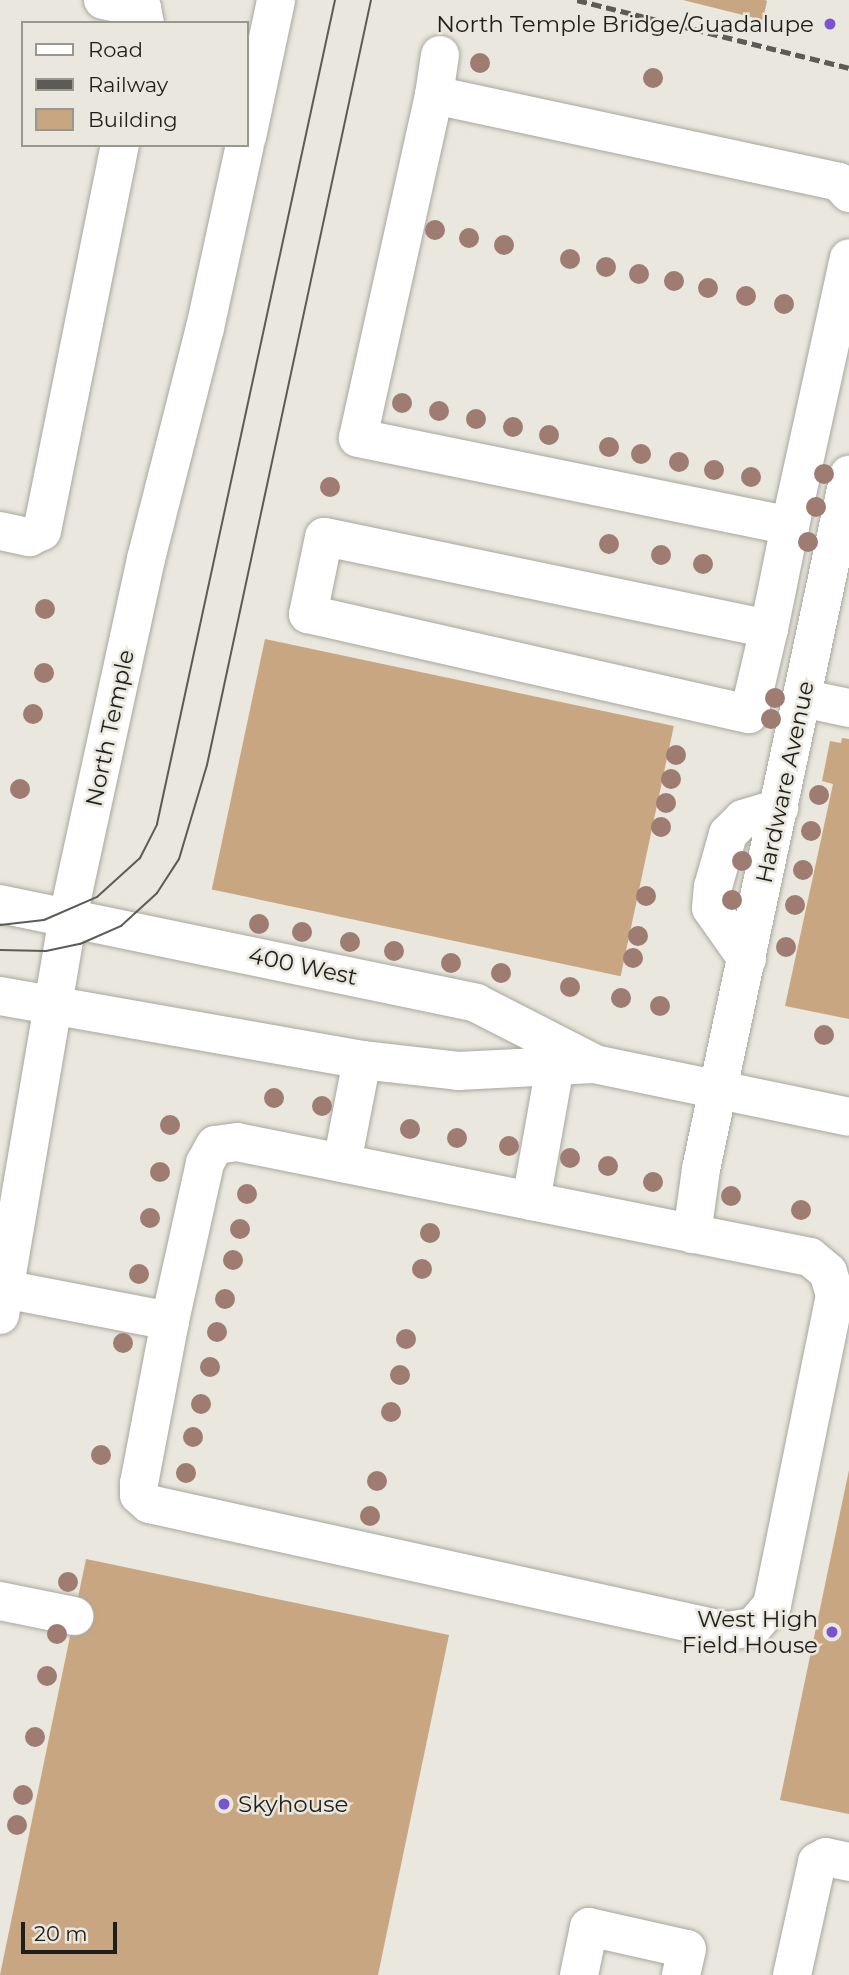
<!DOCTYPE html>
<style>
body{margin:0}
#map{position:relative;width:849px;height:1975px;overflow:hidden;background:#e9e7de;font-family:Montserrat,sans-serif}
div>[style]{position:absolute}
.building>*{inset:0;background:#c9a682;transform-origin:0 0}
.roads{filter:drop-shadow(0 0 2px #a8a79e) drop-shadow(0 0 2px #a8a79e)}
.minor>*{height:38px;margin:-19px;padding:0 19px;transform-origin:19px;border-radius:19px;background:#fff}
.major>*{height:38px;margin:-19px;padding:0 19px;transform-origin:19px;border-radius:19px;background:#fff}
.tram>*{height:2px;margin:-1px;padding:0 1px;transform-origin:1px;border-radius:1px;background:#5c5b56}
.rail>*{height:5px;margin-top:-2.5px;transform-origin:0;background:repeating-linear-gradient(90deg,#5c5b56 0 10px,transparent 0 15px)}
.trees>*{width:20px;height:20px;margin:-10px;border-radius:50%;background:#9f7c71}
.dots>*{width:19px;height:19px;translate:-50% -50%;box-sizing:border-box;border:4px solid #e9e7de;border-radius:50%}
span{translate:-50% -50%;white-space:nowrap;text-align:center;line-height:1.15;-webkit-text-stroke:5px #e9e7de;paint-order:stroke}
.poi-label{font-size:23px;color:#1f1e1b}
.right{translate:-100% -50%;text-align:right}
.left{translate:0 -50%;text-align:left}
.street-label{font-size:23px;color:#1f1e1b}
.legend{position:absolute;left:21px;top:21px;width:228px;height:126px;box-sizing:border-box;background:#e9e7de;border:2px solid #989790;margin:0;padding:9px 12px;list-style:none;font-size:21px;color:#1f1e1b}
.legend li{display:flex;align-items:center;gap:14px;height:35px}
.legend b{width:35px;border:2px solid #989790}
.scale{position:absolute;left:21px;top:1922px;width:96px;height:32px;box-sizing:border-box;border:4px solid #1f1e1b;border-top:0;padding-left:9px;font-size:21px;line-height:24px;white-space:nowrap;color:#1f1e1b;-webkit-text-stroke:5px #e9e7de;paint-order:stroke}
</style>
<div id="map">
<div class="building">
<i style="clip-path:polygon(683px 0,765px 0,767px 1px,763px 20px)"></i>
<i style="left:265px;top:639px;width:418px;height:256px;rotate:12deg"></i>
<i style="clip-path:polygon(842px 738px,849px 739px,849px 1019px,785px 1006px,833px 784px,822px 781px,830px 741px,841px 743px)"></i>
<i style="clip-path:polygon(849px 1470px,849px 1814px,780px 1800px)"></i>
<i style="clip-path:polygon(86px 1559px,449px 1635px,378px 1975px,0 1975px)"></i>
</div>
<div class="roads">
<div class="minor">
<i style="left:103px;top:0;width:40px;rotate:12deg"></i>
<i style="left:142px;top:8px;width:15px;rotate:79deg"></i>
<i style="left:440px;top:55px;width:40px;rotate:98.5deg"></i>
<i style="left:434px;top:95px;width:414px;rotate:12.1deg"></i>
<i style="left:839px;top:182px;width:15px;rotate:48deg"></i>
<i style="left:434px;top:95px;width:351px;rotate:102.5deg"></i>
<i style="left:358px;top:438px;width:441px;rotate:11.5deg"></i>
<i style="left:790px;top:526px;width:274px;rotate:-77.6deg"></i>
<i style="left:0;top:531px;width:30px;rotate:12deg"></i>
<i style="left:29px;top:537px;width:14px;rotate:-25deg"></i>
<i style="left:42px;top:531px;width:394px;rotate:-78.6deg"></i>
<i style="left:769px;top:629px;width:454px;rotate:-168.3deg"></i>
<i style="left:324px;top:537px;width:79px;rotate:101.7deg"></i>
<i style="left:308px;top:614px;width:452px;rotate:12.8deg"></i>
<i style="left:749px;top:714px;width:87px;rotate:-76.8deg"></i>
<i style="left:769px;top:629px;width:105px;rotate:-78.5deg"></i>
<i style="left:802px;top:698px;width:48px;rotate:12deg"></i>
<i style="left:0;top:904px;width:486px;rotate:11.7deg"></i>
<i style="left:476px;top:1003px;width:131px;rotate:27.1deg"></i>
<i style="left:747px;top:959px;width:62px;rotate:-125.2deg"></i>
<i style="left:711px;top:908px;width:21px;rotate:-85deg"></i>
<i style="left:713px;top:887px;width:55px;rotate:-74.2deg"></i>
<i style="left:728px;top:834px;width:21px;rotate:-45deg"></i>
<i style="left:743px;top:819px;width:38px;rotate:-17deg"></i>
<i style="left:0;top:996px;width:368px;rotate:10deg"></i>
<i style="left:362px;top:1060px;width:97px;rotate:6.5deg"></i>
<i style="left:458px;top:1071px;width:136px;rotate:-2.9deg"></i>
<i style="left:594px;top:1064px;width:260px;rotate:11.7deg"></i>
<i style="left:342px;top:1163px;width:105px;rotate:-79deg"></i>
<i style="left:531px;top:1201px;width:137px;rotate:-79.9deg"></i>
<i style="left:692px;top:1234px;width:66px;rotate:-82.1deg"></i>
<i style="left:701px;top:1169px;width:710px;rotate:-77.96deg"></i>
<i style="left:4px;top:1289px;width:169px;rotate:10.9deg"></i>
<i style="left:170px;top:1321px;width:165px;rotate:100.8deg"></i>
<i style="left:139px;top:1483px;width:12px;rotate:90deg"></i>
<i style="left:139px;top:1495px;width:13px;rotate:42deg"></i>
<i style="left:149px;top:1504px;width:592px;rotate:12.39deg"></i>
<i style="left:727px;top:1631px;width:26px;rotate:-9deg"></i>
<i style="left:753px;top:1627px;width:29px;rotate:-49deg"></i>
<i style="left:772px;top:1605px;width:316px;rotate:-78.5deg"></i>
<i style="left:835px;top:1295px;width:24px;rotate:-107deg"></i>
<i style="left:828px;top:1272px;width:23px;rotate:-140deg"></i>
<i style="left:810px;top:1257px;width:584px;rotate:-168.65deg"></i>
<i style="left:237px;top:1142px;width:22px;rotate:172deg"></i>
<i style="left:215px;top:1145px;width:21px;rotate:119deg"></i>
<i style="left:205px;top:1163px;width:162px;rotate:102.5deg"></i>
<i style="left:0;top:1601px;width:76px;rotate:11.5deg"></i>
<i style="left:579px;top:1975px;width:49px;rotate:-78.2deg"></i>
<i style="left:589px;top:1927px;width:100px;rotate:12.7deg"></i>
<i style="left:687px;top:1949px;width:27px;rotate:103deg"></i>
<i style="left:792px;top:1975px;width:116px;rotate:-77.5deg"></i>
<i style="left:817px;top:1862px;width:10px;rotate:-29deg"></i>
<i style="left:826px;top:1857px;width:24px;rotate:12deg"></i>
</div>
<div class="major">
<i style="left:247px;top:137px;width:140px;rotate:-78deg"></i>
<i style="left:0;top:1315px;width:409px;rotate:-80.3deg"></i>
<i style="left:69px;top:912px;width:361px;rotate:-77.7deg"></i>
<i style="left:146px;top:559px;width:238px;rotate:-75.7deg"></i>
<i style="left:205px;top:328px;width:187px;rotate:-77.7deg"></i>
</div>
</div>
<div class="tram">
<i style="left:0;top:925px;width:44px;rotate:-6.5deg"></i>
<i style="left:44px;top:920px;width:58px;rotate:-23.5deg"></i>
<i style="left:97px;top:897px;width:58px;rotate:-42.2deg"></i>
<i style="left:140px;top:858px;width:38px;rotate:-63deg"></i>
<i style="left:157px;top:824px;width:843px;rotate:-77.81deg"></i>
<i style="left:0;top:950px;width:46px;rotate:1.2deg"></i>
<i style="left:46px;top:951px;width:35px;rotate:-12deg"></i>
<i style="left:80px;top:944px;width:45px;rotate:-23.7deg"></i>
<i style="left:121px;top:926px;width:49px;rotate:-42.5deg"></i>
<i style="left:157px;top:893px;width:40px;rotate:-57.1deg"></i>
<i style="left:179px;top:859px;width:98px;rotate:-73.4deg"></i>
<i style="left:207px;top:765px;width:782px;rotate:-77.9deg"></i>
</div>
<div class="rail">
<i style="left:577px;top:0;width:280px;rotate:14deg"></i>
</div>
<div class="trees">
<i style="left:480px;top:63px"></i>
<i style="left:653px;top:78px"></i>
<i style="left:435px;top:230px"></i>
<i style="left:469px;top:238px"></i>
<i style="left:504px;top:245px"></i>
<i style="left:570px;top:259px"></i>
<i style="left:606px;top:267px"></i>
<i style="left:639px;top:274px"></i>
<i style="left:674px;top:281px"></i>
<i style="left:708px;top:288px"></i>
<i style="left:746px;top:296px"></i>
<i style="left:784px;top:304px"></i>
<i style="left:402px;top:403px"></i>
<i style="left:439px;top:411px"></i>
<i style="left:476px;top:419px"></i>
<i style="left:513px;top:427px"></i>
<i style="left:549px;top:435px"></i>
<i style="left:609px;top:447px"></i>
<i style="left:641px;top:454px"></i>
<i style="left:679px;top:462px"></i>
<i style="left:714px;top:470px"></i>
<i style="left:824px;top:474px"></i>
<i style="left:751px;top:477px"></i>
<i style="left:330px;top:487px"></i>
<i style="left:816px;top:507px"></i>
<i style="left:808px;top:542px"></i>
<i style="left:609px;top:544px"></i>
<i style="left:661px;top:555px"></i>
<i style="left:703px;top:564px"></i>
<i style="left:45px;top:609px"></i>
<i style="left:44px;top:673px"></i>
<i style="left:775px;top:698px"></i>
<i style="left:33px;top:714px"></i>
<i style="left:771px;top:719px"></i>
<i style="left:676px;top:755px"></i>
<i style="left:671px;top:779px"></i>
<i style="left:20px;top:789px"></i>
<i style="left:819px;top:795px"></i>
<i style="left:666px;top:803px"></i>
<i style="left:661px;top:827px"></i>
<i style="left:811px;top:831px"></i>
<i style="left:742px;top:861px"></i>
<i style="left:803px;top:870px"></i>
<i style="left:646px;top:896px"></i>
<i style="left:732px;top:900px"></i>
<i style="left:795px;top:905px"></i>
<i style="left:259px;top:924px"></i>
<i style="left:302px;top:932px"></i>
<i style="left:638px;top:936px"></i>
<i style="left:350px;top:942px"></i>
<i style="left:786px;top:947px"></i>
<i style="left:394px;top:951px"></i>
<i style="left:633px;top:958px"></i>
<i style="left:451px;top:963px"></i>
<i style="left:501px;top:973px"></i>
<i style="left:570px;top:987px"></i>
<i style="left:621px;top:998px"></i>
<i style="left:660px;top:1006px"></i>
<i style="left:824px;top:1035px"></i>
<i style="left:274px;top:1098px"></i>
<i style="left:322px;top:1106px"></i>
<i style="left:170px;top:1125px"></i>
<i style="left:410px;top:1129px"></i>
<i style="left:457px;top:1138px"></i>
<i style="left:509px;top:1146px"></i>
<i style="left:570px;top:1158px"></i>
<i style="left:608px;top:1166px"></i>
<i style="left:160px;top:1172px"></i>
<i style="left:653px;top:1182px"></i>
<i style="left:247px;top:1194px"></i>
<i style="left:731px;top:1196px"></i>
<i style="left:801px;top:1210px"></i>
<i style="left:150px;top:1218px"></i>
<i style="left:240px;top:1229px"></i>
<i style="left:430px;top:1233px"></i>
<i style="left:233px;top:1260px"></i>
<i style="left:422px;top:1269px"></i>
<i style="left:139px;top:1274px"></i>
<i style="left:225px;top:1299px"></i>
<i style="left:217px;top:1332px"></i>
<i style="left:406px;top:1339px"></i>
<i style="left:123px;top:1343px"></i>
<i style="left:210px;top:1367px"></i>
<i style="left:400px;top:1375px"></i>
<i style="left:201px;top:1404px"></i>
<i style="left:391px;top:1412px"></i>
<i style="left:193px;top:1437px"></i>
<i style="left:101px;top:1455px"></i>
<i style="left:186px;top:1473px"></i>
<i style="left:377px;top:1481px"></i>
<i style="left:370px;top:1516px"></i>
<i style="left:68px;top:1582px"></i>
<i style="left:57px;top:1634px"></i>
<i style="left:47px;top:1676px"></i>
<i style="left:35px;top:1737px"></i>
<i style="left:23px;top:1795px"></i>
<i style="left:17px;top:1825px"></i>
</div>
<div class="dots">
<i style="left:830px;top:24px;background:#7854ce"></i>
<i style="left:832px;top:1632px;background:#7854ce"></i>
<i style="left:224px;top:1804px;background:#7854ce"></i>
</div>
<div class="poi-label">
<span class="right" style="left:814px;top:24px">North Temple Bridge/Guadalupe</span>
<span class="right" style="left:818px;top:1632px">West High<br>Field House</span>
<span class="left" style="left:238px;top:1804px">Skyhouse</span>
</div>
<div class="street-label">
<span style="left:110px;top:728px;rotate:-78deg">North Temple</span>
<span style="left:785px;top:782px;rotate:-78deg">Hardware Avenue</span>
<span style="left:303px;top:966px;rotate:12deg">400 West</span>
</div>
<ul class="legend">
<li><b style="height:9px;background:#fff"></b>Road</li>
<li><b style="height:9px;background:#5c5b56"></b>Railway</li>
<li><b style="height:19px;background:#c9a682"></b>Building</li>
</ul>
<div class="scale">20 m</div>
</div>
